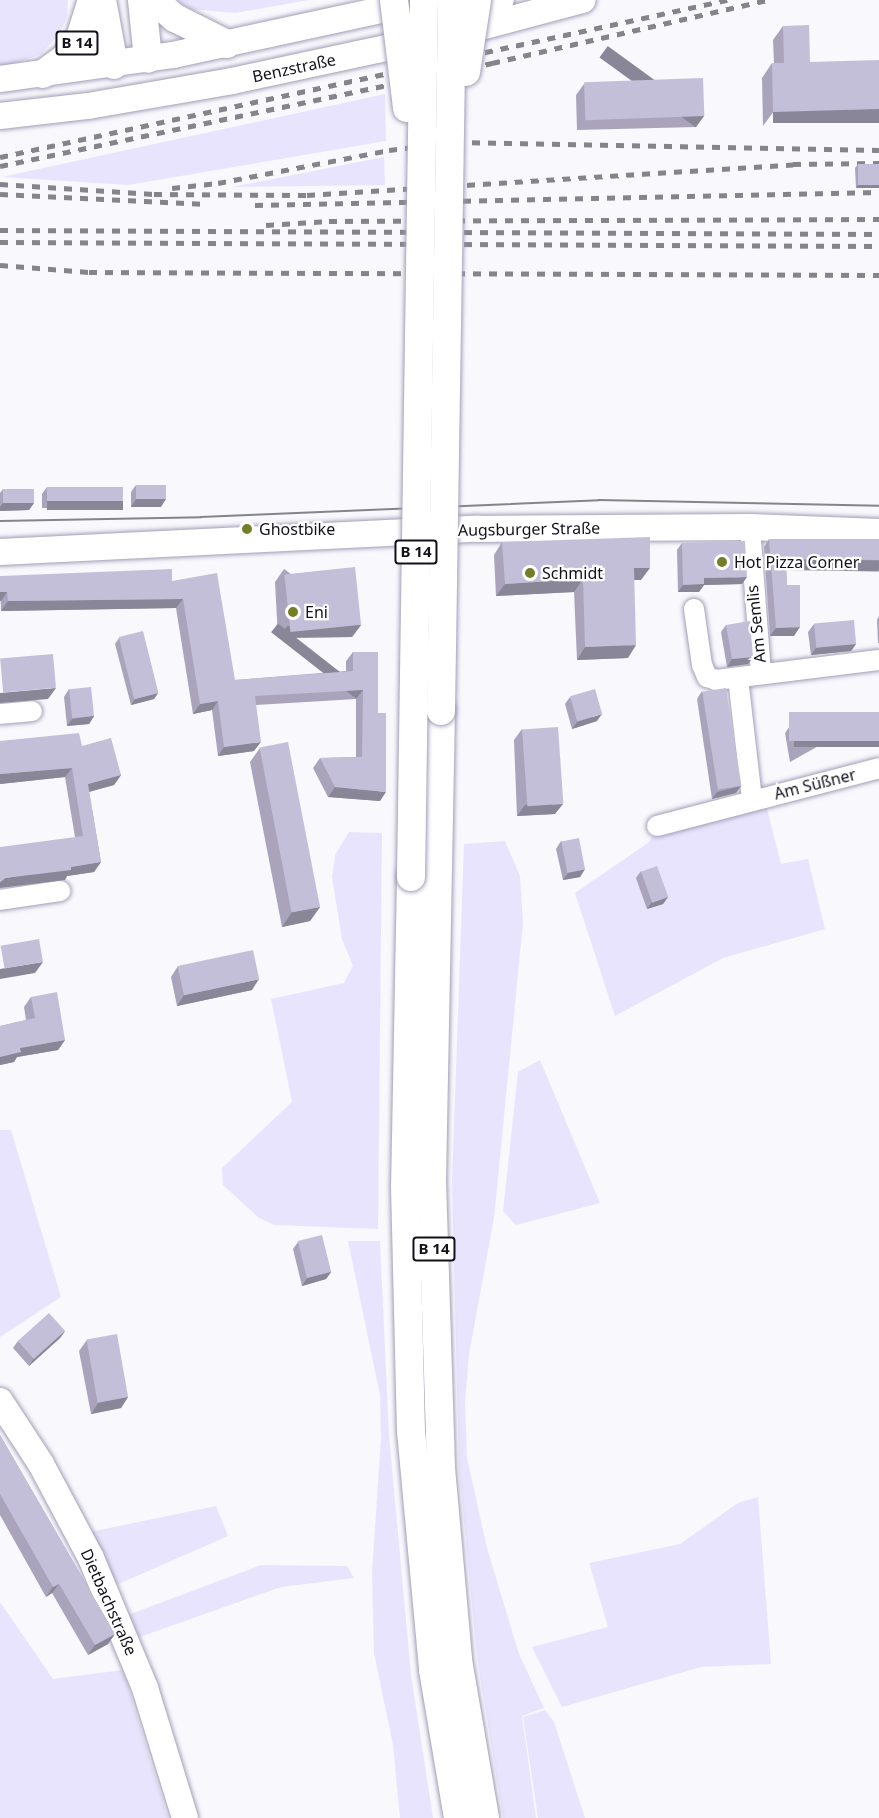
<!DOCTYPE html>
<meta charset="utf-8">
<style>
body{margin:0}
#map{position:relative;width:879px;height:1818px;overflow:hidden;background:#f8f8fd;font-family:"Noto Sans",sans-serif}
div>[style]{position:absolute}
.green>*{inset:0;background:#e9e4fd}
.roads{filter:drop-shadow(0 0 2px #a39eb7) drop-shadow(0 0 2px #a39eb7)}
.minor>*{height:20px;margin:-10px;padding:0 10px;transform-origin:10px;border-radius:10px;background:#fff}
.major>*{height:26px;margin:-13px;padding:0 13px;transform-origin:13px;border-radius:13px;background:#fff}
.highway>*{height:28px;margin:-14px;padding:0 14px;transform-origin:14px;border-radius:14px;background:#fff}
.tram>*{height:1.5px;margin:-0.75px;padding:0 0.75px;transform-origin:0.75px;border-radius:0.75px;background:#85848b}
.rail>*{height:4.5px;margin-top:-2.25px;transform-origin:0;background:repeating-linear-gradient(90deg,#85848b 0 8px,transparent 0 16px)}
.bridges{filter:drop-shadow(0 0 2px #a39eb7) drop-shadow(0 0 2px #a39eb7)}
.highway-bridge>*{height:28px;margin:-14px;padding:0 14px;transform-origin:14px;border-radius:14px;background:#fff}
.wall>*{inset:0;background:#a9a4bb}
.shaded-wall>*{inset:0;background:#898698;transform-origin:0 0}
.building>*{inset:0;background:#c4bfd9;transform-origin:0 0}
.dots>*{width:16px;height:16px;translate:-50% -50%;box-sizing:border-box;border:3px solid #fff;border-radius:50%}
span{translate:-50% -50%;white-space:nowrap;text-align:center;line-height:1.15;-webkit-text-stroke:4.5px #fff;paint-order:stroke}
.shield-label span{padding:2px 4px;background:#fff;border:2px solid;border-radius:4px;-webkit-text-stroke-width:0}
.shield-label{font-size:15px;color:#13111a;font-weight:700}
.street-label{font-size:16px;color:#13111a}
.poi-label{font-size:16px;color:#13111a}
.left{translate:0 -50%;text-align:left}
</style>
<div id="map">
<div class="green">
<i style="clip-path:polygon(0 0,68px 0,67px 17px,60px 33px,41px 54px,0 69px)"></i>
<i style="clip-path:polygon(177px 0,309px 0,235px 13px,190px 9px)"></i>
<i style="clip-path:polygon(385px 94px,386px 141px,128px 185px,2px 177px)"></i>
<i style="clip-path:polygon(384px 157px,385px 185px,232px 187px)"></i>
<i style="clip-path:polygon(765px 801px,781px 864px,808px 859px,825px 929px,723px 958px,615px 1016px,575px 893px,648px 843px,659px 827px)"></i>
<i style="clip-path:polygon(349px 832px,382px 833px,378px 1229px,274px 1225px,259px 1218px,223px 1185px,222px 1168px,292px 1102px,271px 999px,344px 983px,353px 966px,342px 939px,332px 877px,335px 855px)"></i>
<i style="clip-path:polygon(505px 841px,520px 876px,523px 923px,494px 1218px,469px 1354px,465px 1403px,467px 1458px,487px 1548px,519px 1654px,544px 1708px,522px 1716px,536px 1818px,503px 1818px,477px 1658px,459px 1469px,452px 1182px,464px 844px)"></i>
<i style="clip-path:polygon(540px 1060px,600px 1203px,516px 1225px,503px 1211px,518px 1072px)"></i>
<i style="clip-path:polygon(0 1130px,11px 1130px,61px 1297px,0 1337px)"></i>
<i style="clip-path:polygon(380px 1241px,389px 1435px,411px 1675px,433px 1818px,400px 1818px,393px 1745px,374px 1653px,372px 1573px,381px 1437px,380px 1395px,348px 1241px)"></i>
<i style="clip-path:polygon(758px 1497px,771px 1664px,701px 1667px,562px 1707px,532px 1647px,608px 1627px,589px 1563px,680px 1544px,738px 1503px)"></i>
<i style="clip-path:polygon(216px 1506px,228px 1536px,114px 1586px,90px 1532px)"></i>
<i style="clip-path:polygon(261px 1565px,347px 1566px,354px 1578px,281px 1587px,137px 1638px,128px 1615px)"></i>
<i style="clip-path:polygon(0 1602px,53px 1679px,123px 1670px,168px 1818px,0 1818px)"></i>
<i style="clip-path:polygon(545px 1710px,554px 1722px,585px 1818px,538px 1818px,523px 1717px)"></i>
</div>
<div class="roads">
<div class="minor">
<i style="left:473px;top:27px;width:41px;rotate:-41.1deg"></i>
<i style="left:750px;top:527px;width:146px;rotate:85.7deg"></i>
<i style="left:694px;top:609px;width:57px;rotate:81.9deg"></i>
<i style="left:702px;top:665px;width:13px;rotate:67deg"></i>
<i style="left:707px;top:677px;width:9px;rotate:18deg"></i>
<i style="left:716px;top:680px;width:164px;rotate:-7deg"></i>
<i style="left:738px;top:678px;width:122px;rotate:83.4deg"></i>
<i style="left:0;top:714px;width:32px;rotate:-5deg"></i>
<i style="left:657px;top:826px;width:229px;rotate:-14.6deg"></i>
<i style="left:0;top:900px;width:61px;rotate:-8.5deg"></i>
</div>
<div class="major">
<i style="left:455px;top:34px;width:132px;rotate:-14.9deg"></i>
<i style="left:0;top:79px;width:175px;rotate:-7.9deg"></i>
<i style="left:173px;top:55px;width:260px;rotate:-12.2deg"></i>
<i style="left:0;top:116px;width:89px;rotate:-6.5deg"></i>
<i style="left:88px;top:106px;width:146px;rotate:-9.8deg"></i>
<i style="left:232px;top:81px;width:191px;rotate:-12.1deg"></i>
<i style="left:0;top:552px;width:479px;rotate:-2.8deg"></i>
<i style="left:478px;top:529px;width:272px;rotate:-0.4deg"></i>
<i style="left:750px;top:527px;width:129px;rotate:2.2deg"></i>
<i style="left:0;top:1401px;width:75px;rotate:56.9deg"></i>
<i style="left:41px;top:1464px;width:106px;rotate:62deg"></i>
<i style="left:91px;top:1558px;width:141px;rotate:67.4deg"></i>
<i style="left:145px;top:1688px;width:136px;rotate:72.9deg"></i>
</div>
<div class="highway">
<i style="left:102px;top:0;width:66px;rotate:79.5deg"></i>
<i style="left:142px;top:0;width:59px;rotate:84.2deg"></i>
<i style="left:154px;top:0;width:28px;rotate:41deg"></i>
<i style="left:175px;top:18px;width:58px;rotate:26.6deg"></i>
<i style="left:43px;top:74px;width:26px;rotate:-36deg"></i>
<i style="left:64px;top:59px;width:23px;rotate:-50deg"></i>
<i style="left:79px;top:41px;width:43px;rotate:-72.4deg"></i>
<i style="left:441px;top:711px;width:470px;rotate:91.1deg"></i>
<i style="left:432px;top:1181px;width:287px;rotate:88.2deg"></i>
<i style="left:441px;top:1468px;width:193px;rotate:84.9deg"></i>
<i style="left:458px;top:1660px;width:160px;rotate:80.3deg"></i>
<i style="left:411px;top:877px;width:309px;rotate:91.1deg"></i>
<i style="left:405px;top:1186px;width:245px;rotate:88.6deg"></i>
<i style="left:411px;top:1431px;width:240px;rotate:84.7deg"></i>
<i style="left:433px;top:1670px;width:150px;rotate:80.4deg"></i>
</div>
</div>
<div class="tram">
<i style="left:0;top:521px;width:201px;rotate:-1.1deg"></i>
<i style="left:201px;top:517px;width:398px;rotate:-2.4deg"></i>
<i style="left:599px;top:500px;width:280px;rotate:1.2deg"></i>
</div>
<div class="rail">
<i style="left:0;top:157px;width:744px;rotate:-12.19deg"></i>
<i style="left:0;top:166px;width:503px;rotate:-11.82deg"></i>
<i style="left:492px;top:63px;width:282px;rotate:-12.9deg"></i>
<i style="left:0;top:184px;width:154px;rotate:3.7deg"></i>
<i style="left:154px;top:194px;width:153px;rotate:0.4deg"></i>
<i style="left:307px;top:195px;width:487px;rotate:-3.6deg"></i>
<i style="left:793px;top:164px;width:86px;rotate:-0.7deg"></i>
<i style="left:172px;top:188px;width:46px;rotate:-6.2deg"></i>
<i style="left:218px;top:183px;width:174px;rotate:-10.9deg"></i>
<i style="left:389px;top:150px;width:67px;rotate:-6.8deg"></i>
<i style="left:456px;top:142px;width:423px;rotate:1.1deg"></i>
<i style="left:0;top:194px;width:207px;rotate:2.8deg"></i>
<i style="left:255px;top:205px;width:624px;rotate:-1.19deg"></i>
<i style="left:266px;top:225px;width:63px;rotate:-3.6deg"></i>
<i style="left:329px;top:221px;width:550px;rotate:-0.21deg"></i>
<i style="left:0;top:230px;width:879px;rotate:0.26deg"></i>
<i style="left:0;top:242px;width:879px;rotate:0.26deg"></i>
<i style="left:0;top:265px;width:89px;rotate:4.5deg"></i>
<i style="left:89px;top:272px;width:790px;rotate:0.22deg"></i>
</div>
<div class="bridges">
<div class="highway-bridge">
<i style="left:394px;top:0;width:109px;rotate:83.1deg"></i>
<i style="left:466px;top:72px;width:73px;rotate:-81.3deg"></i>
<i style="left:441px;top:711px;width:711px;rotate:-89.11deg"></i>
<i style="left:411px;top:877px;width:877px;rotate:-89.15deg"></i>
</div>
</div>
<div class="wall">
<i style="clip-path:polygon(783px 26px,810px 62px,763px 126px,762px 78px,772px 63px,774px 63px,773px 40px)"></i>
<i style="clip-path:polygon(584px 84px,704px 116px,696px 127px,577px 130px,576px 95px)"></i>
<i style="clip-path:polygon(858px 164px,879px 164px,856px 188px,855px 168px)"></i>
<i style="clip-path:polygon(136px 485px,161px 507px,131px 507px,131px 492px)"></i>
<i style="clip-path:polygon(47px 487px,123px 501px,117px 508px,42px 508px,42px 494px)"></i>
<i style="clip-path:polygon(3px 489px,34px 503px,29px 510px,0 511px,0 493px)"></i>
<i style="clip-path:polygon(769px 539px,879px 539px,879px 569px,786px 568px,787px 585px,794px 636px,770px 636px,764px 547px)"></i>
<i style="clip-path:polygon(502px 542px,641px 580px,634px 580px,628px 658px,577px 660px,574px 592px,496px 596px,494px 555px)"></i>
<i style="clip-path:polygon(682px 543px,742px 584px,704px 585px,699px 592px,678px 592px,677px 550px)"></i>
<i style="clip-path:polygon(284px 569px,361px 625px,352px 637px,278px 638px,275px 582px)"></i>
<i style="clip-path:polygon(0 576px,172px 581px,235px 680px,346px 671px,346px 661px,353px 652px,378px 713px,380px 801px,328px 797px,313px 768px,320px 758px,356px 757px,356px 699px,256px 705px,254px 751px,218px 756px,212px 710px,193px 714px,176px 608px,1px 611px)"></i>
<i style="clip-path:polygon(879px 616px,879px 643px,878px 643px,877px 620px)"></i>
<i style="clip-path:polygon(814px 624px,856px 644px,851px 651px,811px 655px,808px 632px)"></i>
<i style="clip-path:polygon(726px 625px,753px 657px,748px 664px,727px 667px,721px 632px)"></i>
<i style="clip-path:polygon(119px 638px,158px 693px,154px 699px,131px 705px,115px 644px)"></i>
<i style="clip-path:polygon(69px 689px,94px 716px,89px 724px,67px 726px,64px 697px)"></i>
<i style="clip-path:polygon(702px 691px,741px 786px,736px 793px,712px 799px,697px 699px)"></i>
<i style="clip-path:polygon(570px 697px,597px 721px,572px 729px,565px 704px)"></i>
<i style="clip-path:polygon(879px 712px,790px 762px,785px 733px,790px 726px)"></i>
<i style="clip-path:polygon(522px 729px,555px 814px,517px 816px,514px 740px)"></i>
<i style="clip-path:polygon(0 741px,82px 746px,121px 775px,114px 785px,89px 792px,101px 862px,94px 872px,67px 876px,65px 880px,75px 837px,65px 777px,0 784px)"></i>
<i style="clip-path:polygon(260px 748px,320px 907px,310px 921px,282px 927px,250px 762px)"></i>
<i style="clip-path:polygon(561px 841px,585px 869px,580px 877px,563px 880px,556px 849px)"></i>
<i style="clip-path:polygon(641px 871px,668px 897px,663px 904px,647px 909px,636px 878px)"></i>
<i style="clip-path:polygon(178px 966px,252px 990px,177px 1006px,171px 977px)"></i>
<i style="clip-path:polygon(31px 997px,65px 1040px,58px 1050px,17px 1057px,14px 1062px,0 1065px,0 1026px,26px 1020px,24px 1007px)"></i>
<i style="clip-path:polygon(298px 1242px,331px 1272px,326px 1279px,302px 1286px,293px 1249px)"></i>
<i style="clip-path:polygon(65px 1331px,60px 1338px,29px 1366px,13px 1348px,18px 1341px)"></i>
<i style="clip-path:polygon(87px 1340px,128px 1397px,121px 1408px,91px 1414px,79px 1351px)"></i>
<i style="clip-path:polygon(0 1435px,115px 1634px,108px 1644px,88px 1655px,52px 1593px,46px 1597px,0 1515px)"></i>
</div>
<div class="shaded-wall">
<i style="left:879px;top:109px;width:14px;height:106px;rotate:90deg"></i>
<i style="left:704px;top:116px;width:14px;height:119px;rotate:126deg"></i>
<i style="clip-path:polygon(879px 184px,879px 188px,856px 188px,858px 185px)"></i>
<i style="clip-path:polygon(136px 499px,166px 499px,161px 507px,131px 507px)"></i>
<i style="left:47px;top:501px;width:76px;height:9px"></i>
<i style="clip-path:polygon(3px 503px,34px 503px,29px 510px,0 511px,0 507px)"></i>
<i style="left:786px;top:559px;width:93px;height:11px;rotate:1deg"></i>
<i style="clip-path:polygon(634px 568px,650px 568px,641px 580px,625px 580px)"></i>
<i style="clip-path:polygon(747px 577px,742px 584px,704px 585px,699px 592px,678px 592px,683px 585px,704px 578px)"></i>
<i style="clip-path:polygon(583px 579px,574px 592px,496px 596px,505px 584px)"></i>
<i style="clip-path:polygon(0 592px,7px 592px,1px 601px,0 601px)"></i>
<i style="clip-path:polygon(183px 599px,176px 608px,1px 611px,8px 601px)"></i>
<i style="clip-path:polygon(361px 625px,352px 637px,278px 638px,287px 626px)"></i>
<i style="clip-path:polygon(800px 627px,794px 636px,770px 636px,776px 628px)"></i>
<i style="clip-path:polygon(856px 644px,851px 651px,811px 655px,816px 648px)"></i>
<i style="clip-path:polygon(636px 645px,628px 658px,577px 660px,585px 647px)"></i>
<i style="clip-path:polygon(753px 657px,748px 664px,727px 667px,732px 659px)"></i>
<i style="clip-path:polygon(56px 688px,48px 699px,0 703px,0 693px)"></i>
<i style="left:363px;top:690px;width:11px;height:108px;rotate:128deg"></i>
<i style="clip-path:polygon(158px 693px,154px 699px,131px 705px,135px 699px)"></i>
<i style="clip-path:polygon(218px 701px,212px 710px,193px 714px,200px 704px)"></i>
<i style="clip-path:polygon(602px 714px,597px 721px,572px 729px,577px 722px)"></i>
<i style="clip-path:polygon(94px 716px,89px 724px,67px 726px,72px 719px)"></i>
<i style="left:879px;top:741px;width:6px;height:85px;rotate:90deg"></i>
<i style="clip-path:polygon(261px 742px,254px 751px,218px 756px,224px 747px)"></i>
<i style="clip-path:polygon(72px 768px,65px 777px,0 784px,0 774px)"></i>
<i style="clip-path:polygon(121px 775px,114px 785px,81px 794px,88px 784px)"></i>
<i style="clip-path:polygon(741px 786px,736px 793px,712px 799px,717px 792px)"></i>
<i style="clip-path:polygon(335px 787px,386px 792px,380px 801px,328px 797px)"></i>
<i style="clip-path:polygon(563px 804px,555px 814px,517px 816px,525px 805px)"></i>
<i style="clip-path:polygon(101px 862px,94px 872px,67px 876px,65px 880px,0 888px,0 882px,5px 878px)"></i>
<i style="clip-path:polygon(585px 869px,580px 877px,563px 880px,568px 873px)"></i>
<i style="clip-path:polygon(668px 897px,663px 904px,647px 909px,652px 902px)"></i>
<i style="clip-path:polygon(320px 907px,310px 921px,282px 927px,292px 912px)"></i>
<i style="clip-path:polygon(43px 962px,35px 973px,0 979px,0 969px)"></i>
<i style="clip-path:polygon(259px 979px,252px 990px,177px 1006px,184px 995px)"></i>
<i style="clip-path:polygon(65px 1040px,58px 1050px,17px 1057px,14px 1062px,0 1065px,0 1057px,20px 1048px)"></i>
<i style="clip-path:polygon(331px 1272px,326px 1279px,302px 1286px,307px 1278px)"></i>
<i style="clip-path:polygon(65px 1331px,60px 1338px,29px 1366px,34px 1358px)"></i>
<i style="clip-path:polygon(128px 1397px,121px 1408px,91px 1414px,98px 1403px)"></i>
<i style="clip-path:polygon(59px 1584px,52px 1593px,46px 1597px,53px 1587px)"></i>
<i style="clip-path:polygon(115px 1634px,108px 1644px,88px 1655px,95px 1645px)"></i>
</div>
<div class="building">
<i style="clip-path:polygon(809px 25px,810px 62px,879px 60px,879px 109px,773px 112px,772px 63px,784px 63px,783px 26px)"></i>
<i style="left:703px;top:78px;width:38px;height:119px;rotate:88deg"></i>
<i style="left:858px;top:164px;width:21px;height:21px"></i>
<i style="left:136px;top:485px;width:30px;height:14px"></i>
<i style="left:47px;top:487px;width:76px;height:14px"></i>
<i style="left:3px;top:489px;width:31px;height:14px"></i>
<i style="clip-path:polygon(650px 537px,650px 568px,634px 568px,636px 645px,585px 647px,583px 579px,505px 584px,502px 542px)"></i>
<i style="clip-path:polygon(769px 539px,879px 539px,879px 560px,786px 559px,787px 585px,800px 585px,800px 627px,776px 628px)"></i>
<i style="clip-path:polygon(745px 541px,747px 577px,704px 578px,704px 584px,683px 585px,682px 543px)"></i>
<i style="left:355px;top:567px;width:58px;height:71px;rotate:84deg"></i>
<i style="clip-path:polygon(172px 569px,172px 581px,217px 573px,235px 680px,353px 671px,353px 652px,378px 652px,378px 713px,386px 713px,386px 792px,335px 787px,320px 758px,362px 757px,363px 690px,255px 696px,261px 742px,224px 747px,218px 701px,200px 704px,183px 599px,8px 601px,7px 592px,0 592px,0 576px)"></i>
<i style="left:854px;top:620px;width:24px;height:40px;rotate:85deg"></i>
<i style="clip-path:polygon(750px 621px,753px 657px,732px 659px,726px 625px)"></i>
<i style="left:143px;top:631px;width:64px;height:25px;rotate:76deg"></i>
<i style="left:53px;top:654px;width:34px;height:53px;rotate:85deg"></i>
<i style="left:91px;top:687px;width:29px;height:22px;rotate:84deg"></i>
<i style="left:726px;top:688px;width:99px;height:24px;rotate:81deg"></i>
<i style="left:595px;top:689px;width:26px;height:26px;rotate:74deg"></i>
<i style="left:879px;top:712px;width:29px;height:90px;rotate:90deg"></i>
<i style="left:558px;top:727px;width:77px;height:36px;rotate:86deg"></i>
<i style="clip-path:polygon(79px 733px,82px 746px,111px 738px,121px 775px,88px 784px,101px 862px,71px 867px,71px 870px,5px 878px,0 882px,0 847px,83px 836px,72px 768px,0 774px,0 741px)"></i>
<i style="left:288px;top:742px;width:168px;height:29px;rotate:79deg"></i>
<i style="left:579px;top:838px;width:32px;height:18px;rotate:79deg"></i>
<i style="left:657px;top:866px;width:33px;height:17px;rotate:70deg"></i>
<i style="left:39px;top:939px;width:23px;height:39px;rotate:80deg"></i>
<i style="left:253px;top:950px;width:30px;height:77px;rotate:78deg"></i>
<i style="clip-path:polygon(57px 992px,65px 1040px,20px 1048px,21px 1052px,0 1057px,0 1026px,35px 1018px,31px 997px)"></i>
<i style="left:322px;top:1235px;width:38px;height:25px;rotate:76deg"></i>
<i style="left:49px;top:1313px;width:24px;height:42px;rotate:48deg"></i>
<i style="left:117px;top:1334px;width:64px;height:31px;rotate:80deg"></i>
<i style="clip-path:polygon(0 1435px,115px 1634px,95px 1645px,59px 1584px,53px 1587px,0 1494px)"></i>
</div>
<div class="dots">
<i style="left:247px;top:529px;background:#757d27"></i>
<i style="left:722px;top:562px;background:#757d27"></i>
<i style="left:530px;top:573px;background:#757d27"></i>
<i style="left:293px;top:612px;background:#757d27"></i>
</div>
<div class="shield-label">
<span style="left:77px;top:43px">B 14</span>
<span style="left:416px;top:552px">B 14</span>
<span style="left:434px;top:1249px">B 14</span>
</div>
<div class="street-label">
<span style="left:294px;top:68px;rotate:-12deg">Benzstraße</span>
<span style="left:529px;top:529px;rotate:-1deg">Augsburger Straße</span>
<span style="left:756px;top:624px;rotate:-96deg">Am Semlis</span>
<span style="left:815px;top:784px;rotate:-14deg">Am Süßner</span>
<span style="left:109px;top:1602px;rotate:66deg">Dietbachstraße</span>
</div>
<div class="poi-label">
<span class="left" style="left:259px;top:529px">Ghostbike</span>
<span class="left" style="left:734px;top:562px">Hot Pizza Corner</span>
<span class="left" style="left:542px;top:573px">Schmidt</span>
<span class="left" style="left:305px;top:612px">Eni</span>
</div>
</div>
